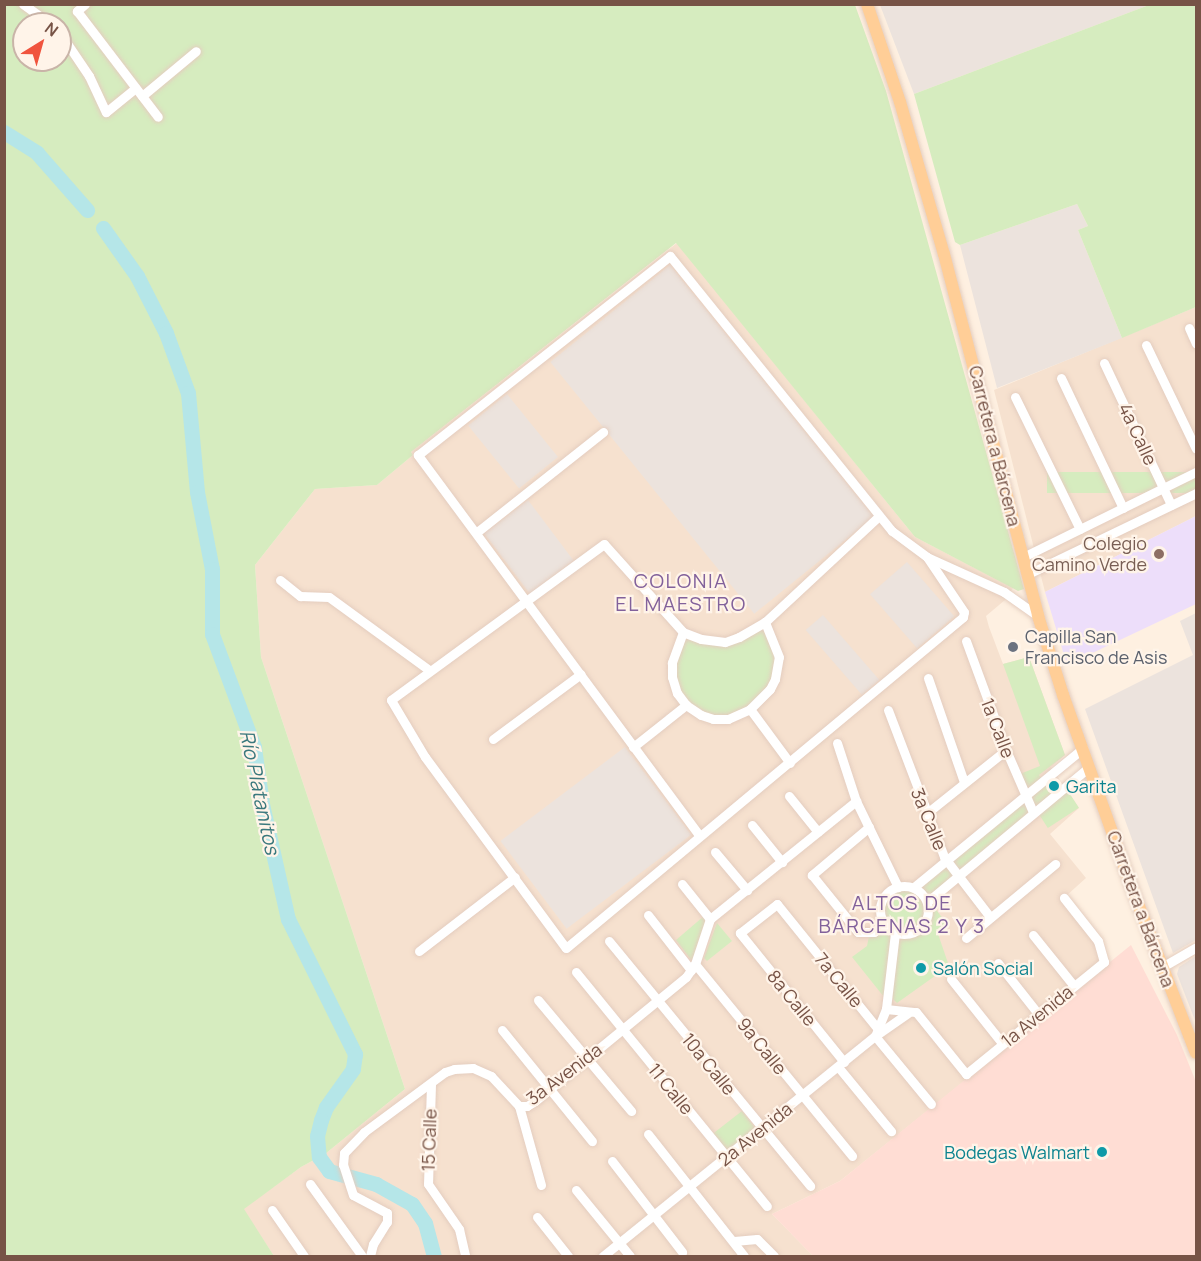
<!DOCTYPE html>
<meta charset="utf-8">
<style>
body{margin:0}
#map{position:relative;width:1201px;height:1261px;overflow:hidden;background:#fef0e1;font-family:Manrope,sans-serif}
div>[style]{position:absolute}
.residential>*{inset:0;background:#f6e1cf}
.commercial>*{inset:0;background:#ffddd4}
.industrial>*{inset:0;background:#ece3dd;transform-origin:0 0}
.education>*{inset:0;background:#eddefa}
.green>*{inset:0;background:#d6ecbf;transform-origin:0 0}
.river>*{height:15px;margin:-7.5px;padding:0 7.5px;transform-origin:7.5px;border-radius:7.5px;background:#b5e6e8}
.roads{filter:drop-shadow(0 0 2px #e4cdbf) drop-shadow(0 0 2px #e4cdbf)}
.minor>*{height:9px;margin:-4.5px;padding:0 4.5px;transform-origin:4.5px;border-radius:4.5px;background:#fff}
.minor>.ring{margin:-4.5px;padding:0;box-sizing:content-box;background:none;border:9px solid #fff;border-radius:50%}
.major>*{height:12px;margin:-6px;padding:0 6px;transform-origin:6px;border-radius:6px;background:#ffce97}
.dots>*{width:16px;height:16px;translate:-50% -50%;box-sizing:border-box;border:3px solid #fff4e9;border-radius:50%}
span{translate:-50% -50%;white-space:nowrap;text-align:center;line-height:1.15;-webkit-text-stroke:4.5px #fff4e9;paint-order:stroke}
.street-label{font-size:18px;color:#775346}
.education-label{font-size:18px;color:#785e54}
.right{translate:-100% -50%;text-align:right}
.worship-label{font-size:18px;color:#5b616d}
.left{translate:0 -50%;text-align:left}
.culture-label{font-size:18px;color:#0d838f}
.neighbourhood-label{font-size:20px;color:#82619b;letter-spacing:1.5px}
.water-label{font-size:20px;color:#3a787d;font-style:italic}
.frame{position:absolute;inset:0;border:6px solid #775346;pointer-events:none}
.north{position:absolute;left:12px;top:12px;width:60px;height:60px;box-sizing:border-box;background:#fff4e9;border:2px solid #c9b4a8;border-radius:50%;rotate:37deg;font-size:16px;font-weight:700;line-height:24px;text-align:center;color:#775346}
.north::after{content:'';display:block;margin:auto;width:21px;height:27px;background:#f0543e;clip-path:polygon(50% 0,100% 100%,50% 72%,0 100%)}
</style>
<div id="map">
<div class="residential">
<i style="clip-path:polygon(677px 243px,915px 537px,1013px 588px,1005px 600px,986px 616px,989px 627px,1003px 664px,1029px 657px,1065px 755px,1051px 767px,1079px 808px,1050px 834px,1086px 878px,1066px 896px,1100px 938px,1110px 964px,840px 1181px,772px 1214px,813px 1256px,274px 1256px,243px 1209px,301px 1167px,325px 1154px,405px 1089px,261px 657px,255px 565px,315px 489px,377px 485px,413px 455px,411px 452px)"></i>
<i style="clip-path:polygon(1196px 307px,1196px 516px,1045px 592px,994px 390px)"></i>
</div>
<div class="commercial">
<i style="clip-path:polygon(1131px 945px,1177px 1035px,1196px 1082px,1196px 1256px,813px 1256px,772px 1214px,840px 1181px)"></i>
</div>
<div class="industrial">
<i style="clip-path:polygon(880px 5px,1149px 5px,914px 94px)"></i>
<i style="clip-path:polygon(1077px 204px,1088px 226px,1078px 230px,1122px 338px,997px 388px,960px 245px)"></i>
<i style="left:670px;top:265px;width:324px;height:154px;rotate:51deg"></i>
<i style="left:507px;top:394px;width:81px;height:50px;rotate:51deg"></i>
<i style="left:528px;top:500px;width:76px;height:55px;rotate:53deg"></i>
<i style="left:907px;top:562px;width:72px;height:49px;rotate:49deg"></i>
<i style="clip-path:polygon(1196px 613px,1196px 940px,1173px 953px,1085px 709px,1193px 655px,1180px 621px)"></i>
<i style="left:823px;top:615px;width:86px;height:23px;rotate:49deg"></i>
<i style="left:625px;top:747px;width:110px;height:156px;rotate:53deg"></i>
<i style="clip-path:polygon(1196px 956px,1196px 1023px,1177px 974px,1179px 967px)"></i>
</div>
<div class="education">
<i style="clip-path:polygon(1196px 516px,1196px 604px,1067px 665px,1045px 592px)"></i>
</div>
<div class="green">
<i style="clip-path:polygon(evenodd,5px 5px,855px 5px,886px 91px,1024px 589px,1018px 591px,915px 537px,676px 243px,411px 452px,413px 455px,377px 485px,315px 489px,255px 565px,261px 657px,405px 1089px,325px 1154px,301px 1167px,244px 1209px,274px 1256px,5px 1256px,5px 5px,24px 24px,60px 24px,60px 60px,24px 60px,24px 24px)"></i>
<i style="clip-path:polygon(1149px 5px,1196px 5px,1196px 307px,1122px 338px,1078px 230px,1088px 226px,1077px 204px,960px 245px,955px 242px,914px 94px)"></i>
<i style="left:1196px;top:472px;width:21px;height:149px;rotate:90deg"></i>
<i style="clip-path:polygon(765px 622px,777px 647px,775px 679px,750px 709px,713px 719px,686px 705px,672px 677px,683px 632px,719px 642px)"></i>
<i style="clip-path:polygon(1029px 657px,1065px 755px,1039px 775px,1042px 779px,1028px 790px,1020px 774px,1040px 766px,1003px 664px)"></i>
<i style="clip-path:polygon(1043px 782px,1054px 796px,927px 902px,927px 917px,918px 930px,903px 935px,895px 933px,883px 924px,879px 911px,886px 893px,898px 887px,914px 887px)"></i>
<i style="left:1068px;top:791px;width:20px;height:37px;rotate:57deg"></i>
<i style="clip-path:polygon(930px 902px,944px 920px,945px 928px,937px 931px,949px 966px,897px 1003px,890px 996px,897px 936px,911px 935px,919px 931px,928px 917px)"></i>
<i style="clip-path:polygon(704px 916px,708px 920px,692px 961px,676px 940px)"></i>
<i style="clip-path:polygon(717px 923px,732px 941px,707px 961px,704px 958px)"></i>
<i style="clip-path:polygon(883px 926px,893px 934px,884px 997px,852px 957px,867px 946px,869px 936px)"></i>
<i style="left:742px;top:1111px;width:23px;height:37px;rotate:52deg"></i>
</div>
<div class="river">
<i style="left:4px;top:132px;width:39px;rotate:32deg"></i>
<i style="left:37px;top:153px;width:76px;rotate:48.7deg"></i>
<i style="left:103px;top:228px;width:59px;rotate:54.7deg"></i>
<i style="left:137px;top:276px;width:64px;rotate:63deg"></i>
<i style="left:166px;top:333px;width:64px;rotate:69.9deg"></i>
<i style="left:188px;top:393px;width:99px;rotate:84.8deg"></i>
<i style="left:197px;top:492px;width:78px;rotate:79deg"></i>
<i style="left:212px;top:569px;width:65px;rotate:90deg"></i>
<i style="left:212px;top:634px;width:121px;rotate:69.6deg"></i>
<i style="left:254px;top:747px;width:58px;rotate:82deg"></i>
<i style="left:262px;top:804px;width:118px;rotate:77.3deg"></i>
<i style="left:288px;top:919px;width:151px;rotate:63.6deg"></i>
<i style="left:355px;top:1054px;width:15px;rotate:98deg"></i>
<i style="left:353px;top:1069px;width:47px;rotate:125.4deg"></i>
<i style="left:326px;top:1107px;width:14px;rotate:111deg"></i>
<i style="left:321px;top:1120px;width:16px;rotate:104deg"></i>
<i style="left:317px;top:1136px;width:21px;rotate:85deg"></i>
<i style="left:319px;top:1157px;width:17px;rotate:54deg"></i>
<i style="left:329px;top:1171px;width:49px;rotate:15.5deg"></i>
<i style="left:376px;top:1184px;width:41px;rotate:29.1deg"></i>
<i style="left:412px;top:1204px;width:23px;rotate:56deg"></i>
<i style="left:425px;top:1223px;width:34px;rotate:75deg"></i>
</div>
<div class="roads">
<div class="minor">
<i style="left:23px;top:4px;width:34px;rotate:36deg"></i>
<i style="left:85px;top:4px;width:11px;rotate:139deg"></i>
<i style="left:77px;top:11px;width:133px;rotate:52.6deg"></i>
<i style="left:60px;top:33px;width:52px;rotate:56deg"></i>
<i style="left:89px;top:76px;width:40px;rotate:65deg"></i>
<i style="left:106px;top:112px;width:38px;rotate:-39deg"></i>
<i style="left:142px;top:96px;width:70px;rotate:-39.8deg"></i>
<i style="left:1189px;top:328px;width:17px;rotate:66deg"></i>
<i style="left:1146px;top:345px;width:115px;rotate:64.3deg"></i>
<i style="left:1104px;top:363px;width:157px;rotate:64.7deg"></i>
<i style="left:1061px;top:378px;width:144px;rotate:64.5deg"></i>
<i style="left:1015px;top:397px;width:147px;rotate:63.8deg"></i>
<i style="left:879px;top:516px;width:156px;rotate:137.1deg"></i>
<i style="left:765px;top:622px;width:30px;rotate:150deg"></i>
<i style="left:739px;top:637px;width:15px;rotate:160deg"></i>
<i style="left:725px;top:642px;width:24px;rotate:-173deg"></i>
<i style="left:701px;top:639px;width:19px;rotate:-159deg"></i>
<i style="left:683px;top:632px;width:118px;rotate:-131.9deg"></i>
<i style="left:604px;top:544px;width:264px;rotate:143.8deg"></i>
<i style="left:391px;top:700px;width:66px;rotate:59.2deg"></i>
<i style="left:425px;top:757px;width:237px;rotate:53.6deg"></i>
<i style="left:566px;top:948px;width:517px;rotate:-39.82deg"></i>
<i style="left:963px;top:617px;width:5px;rotate:-79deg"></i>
<i style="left:964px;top:612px;width:66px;rotate:-123.9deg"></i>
<i style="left:477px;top:532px;width:161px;rotate:-38.4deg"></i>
<i style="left:1023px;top:557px;width:193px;rotate:-26.2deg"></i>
<i style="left:1028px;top:574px;width:187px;rotate:-25.7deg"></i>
<i style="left:280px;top:580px;width:26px;rotate:39deg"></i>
<i style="left:300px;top:596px;width:29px;rotate:2deg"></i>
<i style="left:329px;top:597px;width:124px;rotate:36.1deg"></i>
<i style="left:683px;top:632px;width:33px;rotate:110deg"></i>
<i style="left:672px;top:663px;width:14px;rotate:90deg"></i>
<i style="left:672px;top:677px;width:17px;rotate:73deg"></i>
<i style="left:677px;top:693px;width:15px;rotate:53deg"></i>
<i style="left:686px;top:705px;width:18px;rotate:34deg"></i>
<i style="left:701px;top:715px;width:13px;rotate:18deg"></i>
<i style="left:713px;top:719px;width:15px"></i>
<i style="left:728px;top:719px;width:24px;rotate:-24deg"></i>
<i style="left:750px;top:709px;width:28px;rotate:-45deg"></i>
<i style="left:770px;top:689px;width:11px;rotate:-63deg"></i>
<i style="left:775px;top:679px;width:22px;rotate:-80deg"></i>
<i style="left:779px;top:657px;width:38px;rotate:-112deg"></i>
<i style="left:966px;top:641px;width:116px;rotate:69.8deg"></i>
<i style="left:1006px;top:750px;width:68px;rotate:66.5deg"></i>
<i style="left:928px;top:678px;width:110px;rotate:70.9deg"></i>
<i style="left:750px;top:709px;width:67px;rotate:53.5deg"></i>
<i style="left:888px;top:710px;width:157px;rotate:69.1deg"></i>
<i style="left:944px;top:857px;width:76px;rotate:52.5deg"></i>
<i style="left:493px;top:739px;width:109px;rotate:-36.5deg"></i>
<i style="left:837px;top:743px;width:61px;rotate:71.9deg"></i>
<i style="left:856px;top:801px;width:96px;rotate:64deg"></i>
<i style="left:633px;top:747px;width:68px;rotate:-38.4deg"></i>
<i style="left:789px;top:796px;width:46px;rotate:51.1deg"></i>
<i style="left:927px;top:813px;width:101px;rotate:-38.6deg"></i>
<i style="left:752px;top:825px;width:48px;rotate:51deg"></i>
<i style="left:869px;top:827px;width:75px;rotate:139.9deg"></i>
<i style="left:812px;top:875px;width:73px;rotate:51.1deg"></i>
<i style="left:858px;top:932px;width:16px"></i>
<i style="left:874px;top:932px;width:12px;rotate:-42deg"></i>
<i style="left:699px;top:835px;width:473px;rotate:-126.5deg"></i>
<i style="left:418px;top:455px;width:321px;rotate:-38.3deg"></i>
<i style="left:670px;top:256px;width:353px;rotate:51.1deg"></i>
<i style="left:892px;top:531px;width:44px;rotate:36.6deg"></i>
<i style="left:927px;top:557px;width:85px;rotate:24.4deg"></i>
<i style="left:1004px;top:592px;width:42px;rotate:35.2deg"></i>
<i style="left:715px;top:852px;width:50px;rotate:49.9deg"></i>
<i style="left:682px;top:884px;width:45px;rotate:51.3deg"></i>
<i class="ring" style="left:880px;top:886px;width:39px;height:39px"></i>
<i style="left:914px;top:887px;width:219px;rotate:-39.4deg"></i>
<i style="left:927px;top:902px;width:211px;rotate:-39.8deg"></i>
<i style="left:648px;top:915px;width:70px;rotate:52deg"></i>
<i style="left:895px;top:933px;width:77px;rotate:96.8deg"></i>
<i style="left:886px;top:1009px;width:29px;rotate:112deg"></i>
<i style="left:875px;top:1036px;width:88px;rotate:50.5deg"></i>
<i style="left:1033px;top:935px;width:65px;rotate:51.2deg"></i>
<i style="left:966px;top:938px;width:116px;rotate:-39.7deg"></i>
<i style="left:609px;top:941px;width:317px;rotate:50.6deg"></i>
<i style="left:419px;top:951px;width:121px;rotate:-37.6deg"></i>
<i style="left:998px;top:963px;width:66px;rotate:51.7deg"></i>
<i style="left:695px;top:964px;width:248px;rotate:50.7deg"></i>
<i style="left:1162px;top:967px;width:39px;rotate:-30deg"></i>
<i style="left:576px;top:972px;width:302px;rotate:50.8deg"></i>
<i style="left:951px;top:979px;width:82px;rotate:51.4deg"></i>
<i style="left:538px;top:1000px;width:145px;rotate:50deg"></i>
<i style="left:886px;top:1009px;width:30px;rotate:6deg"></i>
<i style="left:916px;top:1012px;width:80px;rotate:51.1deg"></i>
<i style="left:966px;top:1074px;width:178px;rotate:-39.1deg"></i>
<i style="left:1104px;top:962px;width:22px;rotate:-106deg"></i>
<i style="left:1098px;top:941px;width:55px;rotate:-128.3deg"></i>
<i style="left:502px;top:1030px;width:143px;rotate:51deg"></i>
<i style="left:844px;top:1062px;width:166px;rotate:-128.9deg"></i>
<i style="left:740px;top:933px;width:47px;rotate:-38.1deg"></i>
<i style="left:777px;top:904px;width:161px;rotate:51.1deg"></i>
<i style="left:839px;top:1068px;width:82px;rotate:50.5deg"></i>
<i style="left:431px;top:1084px;width:100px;rotate:91.7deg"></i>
<i style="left:428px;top:1184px;width:55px;rotate:55.4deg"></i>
<i style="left:459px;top:1229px;width:28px;rotate:77deg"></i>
<i style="left:519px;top:1106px;width:82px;rotate:74.4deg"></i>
<i style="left:648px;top:1134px;width:155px;rotate:51.8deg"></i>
<i style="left:612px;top:1161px;width:115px;rotate:52.4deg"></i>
<i style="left:310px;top:1184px;width:89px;rotate:54.2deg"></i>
<i style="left:576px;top:1190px;width:85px;rotate:50.7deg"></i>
<i style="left:272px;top:1210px;width:56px;rotate:55.2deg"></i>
<i style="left:537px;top:1217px;width:50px;rotate:51.5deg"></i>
<i style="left:734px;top:1241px;width:23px;rotate:-5deg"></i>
<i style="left:757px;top:1239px;width:24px;rotate:45deg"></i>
<i style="left:370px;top:1256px;width:12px;rotate:-76deg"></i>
<i style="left:373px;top:1244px;width:26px;rotate:-58deg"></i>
<i style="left:387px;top:1222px;width:9px;rotate:-90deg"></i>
<i style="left:387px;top:1213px;width:38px;rotate:-152deg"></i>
<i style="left:353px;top:1195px;width:32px;rotate:-108deg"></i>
<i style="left:343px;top:1165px;width:12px;rotate:-85deg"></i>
<i style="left:344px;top:1153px;width:29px;rotate:-46deg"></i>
<i style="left:364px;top:1132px;width:101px;rotate:-36.5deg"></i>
<i style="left:445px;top:1072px;width:9px;rotate:-18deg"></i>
<i style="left:454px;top:1069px;width:19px;rotate:-3deg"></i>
<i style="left:473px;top:1068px;width:20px;rotate:24deg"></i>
<i style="left:491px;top:1076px;width:41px;rotate:47deg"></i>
<i style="left:519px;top:1106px;width:8px"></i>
<i style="left:527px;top:1106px;width:9px;rotate:-32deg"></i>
<i style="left:535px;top:1101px;width:195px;rotate:-39.4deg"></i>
<i style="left:686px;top:977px;width:16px;rotate:-55deg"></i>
<i style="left:695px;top:964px;width:47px;rotate:-71.6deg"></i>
<i style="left:710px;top:919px;width:188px;rotate:-38.9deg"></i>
<i style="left:603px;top:1256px;width:350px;rotate:-39deg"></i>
<i style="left:875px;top:1036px;width:40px;rotate:-34.9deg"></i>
</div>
<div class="major">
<i style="left:867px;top:4px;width:103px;rotate:71.4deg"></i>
<i style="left:900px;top:102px;width:158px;rotate:73.9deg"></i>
<i style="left:944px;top:254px;width:374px;rotate:75.4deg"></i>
<i style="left:1038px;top:616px;width:83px;rotate:72.4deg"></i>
<i style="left:1063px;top:695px;width:214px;rotate:70.3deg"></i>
<i style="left:1135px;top:896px;width:168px;rotate:68.8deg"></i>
</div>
</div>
<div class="dots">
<i style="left:1159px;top:554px;background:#8d6e63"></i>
<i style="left:1013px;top:647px;background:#6b7280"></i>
<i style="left:1054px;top:786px;background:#0f9aa8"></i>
<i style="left:921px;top:968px;background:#0f9aa8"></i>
<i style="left:1102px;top:1152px;background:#0f9aa8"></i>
</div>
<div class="street-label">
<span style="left:1138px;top:434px;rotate:65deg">4a Calle</span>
<span style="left:995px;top:446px;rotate:76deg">Carretera a Bárcena</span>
<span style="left:998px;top:728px;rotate:69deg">1a Calle</span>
<span style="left:929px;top:819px;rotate:68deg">3a Calle</span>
<span style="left:1141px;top:909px;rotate:70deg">Carretera a Bárcena</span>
<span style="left:839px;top:980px;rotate:51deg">7a Calle</span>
<span style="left:792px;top:998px;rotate:51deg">8a Calle</span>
<span style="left:1037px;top:1016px;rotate:-39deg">1a Avenida</span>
<span style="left:762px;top:1046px;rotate:51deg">9a Calle</span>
<span style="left:709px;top:1064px;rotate:51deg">10a Calle</span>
<span style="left:564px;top:1074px;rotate:-37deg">3a Avenida</span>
<span style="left:671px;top:1089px;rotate:51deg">11 Calle</span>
<span style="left:755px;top:1134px;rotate:-39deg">2a Avenida</span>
<span style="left:429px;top:1140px;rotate:-88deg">15 Calle</span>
</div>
<div class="education-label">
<span class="right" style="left:1147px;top:554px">Colegio<br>Camino Verde</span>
</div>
<div class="worship-label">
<span class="left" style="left:1025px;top:647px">Capilla San<br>Francisco de Asis</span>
</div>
<div class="culture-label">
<span class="left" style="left:1066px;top:786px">Garita</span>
<span class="left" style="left:933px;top:968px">Salón Social</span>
<span class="right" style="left:1090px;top:1152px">Bodegas Walmart</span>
</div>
<div class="neighbourhood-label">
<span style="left:681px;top:592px">COLONIA<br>EL MAESTRO</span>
<span style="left:902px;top:914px">ALTOS DE<br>BÁRCENAS 2 Y 3</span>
</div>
<div class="water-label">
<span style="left:260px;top:792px;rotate:78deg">Río Platanitos</span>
</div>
<div class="frame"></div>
<div class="north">N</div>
</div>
